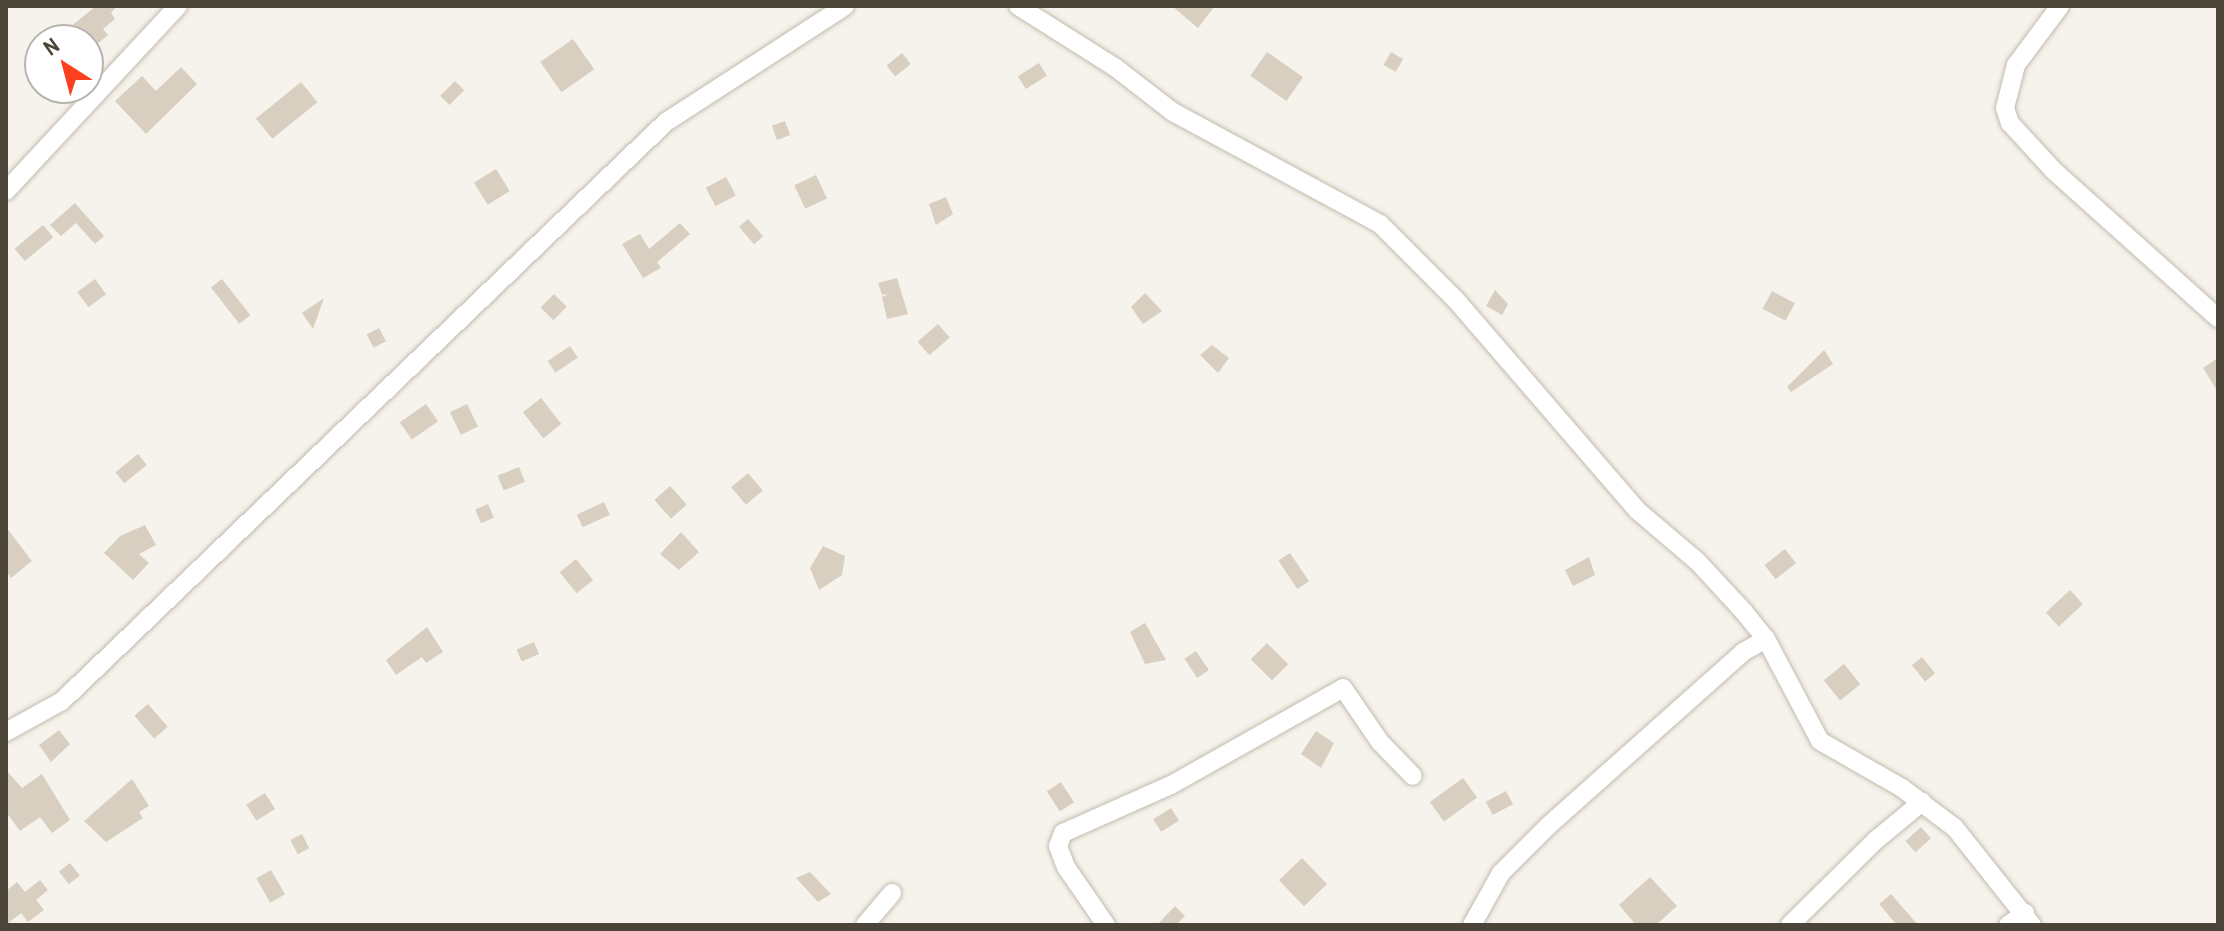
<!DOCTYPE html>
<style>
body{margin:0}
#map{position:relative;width:2224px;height:931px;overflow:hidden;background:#f6f3ec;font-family:"Archivo Narrow",sans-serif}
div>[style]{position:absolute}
.building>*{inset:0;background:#d8cfc1;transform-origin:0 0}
.roads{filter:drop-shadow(0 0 2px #c2bbae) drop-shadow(0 0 2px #c2bbae)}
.minor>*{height:18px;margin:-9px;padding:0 9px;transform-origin:9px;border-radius:9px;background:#fff}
span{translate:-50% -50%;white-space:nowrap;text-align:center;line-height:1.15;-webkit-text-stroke:6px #fff;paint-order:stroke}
.frame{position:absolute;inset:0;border:8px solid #4b4439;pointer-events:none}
.north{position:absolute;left:24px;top:24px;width:80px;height:80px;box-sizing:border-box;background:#fff;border:2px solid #b7b4b0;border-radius:50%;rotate:324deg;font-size:22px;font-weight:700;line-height:32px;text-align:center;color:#4b4439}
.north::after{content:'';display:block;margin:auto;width:28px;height:36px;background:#fc3f1d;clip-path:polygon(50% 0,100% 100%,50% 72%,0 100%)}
</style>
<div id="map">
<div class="building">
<i style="clip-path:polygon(96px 6px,117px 6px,111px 13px,115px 19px,103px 29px,108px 35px,94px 47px,88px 40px,54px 40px)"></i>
<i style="clip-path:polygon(1172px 6px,1215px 6px,1198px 28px)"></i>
<i style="left:573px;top:39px;width:37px;height:40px;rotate:55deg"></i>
<i style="left:1267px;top:52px;width:44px;height:29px;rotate:35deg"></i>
<i style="left:1391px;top:52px;width:14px;height:15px;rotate:30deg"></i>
<i style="left:902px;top:53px;width:14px;height:20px;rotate:51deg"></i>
<i style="left:1039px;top:63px;width:15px;height:25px;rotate:58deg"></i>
<i style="clip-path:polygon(181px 67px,197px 84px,146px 134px,115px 101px,142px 76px,156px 91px)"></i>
<i style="left:455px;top:81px;width:13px;height:21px;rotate:45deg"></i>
<i style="left:301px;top:82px;width:26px;height:58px;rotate:51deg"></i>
<i style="left:785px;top:121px;width:15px;height:14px;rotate:70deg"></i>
<i style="left:496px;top:169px;width:26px;height:26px;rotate:58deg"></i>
<i style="left:816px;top:175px;width:26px;height:24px;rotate:65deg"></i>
<i style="left:726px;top:177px;width:21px;height:23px;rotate:62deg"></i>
<i style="clip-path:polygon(946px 197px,953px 214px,936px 225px,929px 204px)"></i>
<i style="clip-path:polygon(75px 203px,104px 236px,95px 244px,76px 223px,61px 236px,50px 225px)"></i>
<i style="left:748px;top:219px;width:23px;height:12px;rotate:49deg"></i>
<i style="clip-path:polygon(680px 223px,690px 234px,657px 262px,661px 268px,643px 278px,622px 244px,640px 234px,649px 249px)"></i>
<i style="left:43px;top:225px;width:16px;height:37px;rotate:50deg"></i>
<i style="clip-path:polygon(897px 278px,908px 314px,887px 319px,882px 297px,889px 294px,882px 295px,878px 283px)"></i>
<i style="left:95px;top:279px;width:19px;height:22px;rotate:54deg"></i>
<i style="left:222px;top:279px;width:46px;height:14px;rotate:52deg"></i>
<i style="clip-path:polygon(1495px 290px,1508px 304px,1502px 315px,1486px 306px)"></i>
<i style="left:1772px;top:291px;width:26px;height:20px;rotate:28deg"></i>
<i style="clip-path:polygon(1145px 293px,1162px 311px,1143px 324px,1131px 307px)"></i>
<i style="left:554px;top:294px;width:18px;height:19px;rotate:45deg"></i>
<i style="clip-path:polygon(324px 298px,313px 329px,302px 313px)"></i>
<i style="left:938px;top:324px;width:18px;height:27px;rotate:49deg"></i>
<i style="left:379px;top:328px;width:15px;height:14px;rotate:62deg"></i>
<i style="clip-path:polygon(1212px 345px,1229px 358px,1218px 373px,1200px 355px)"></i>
<i style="left:570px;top:346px;width:14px;height:27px;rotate:56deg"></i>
<i style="clip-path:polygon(1824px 350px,1833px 364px,1791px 392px,1787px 387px)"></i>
<i style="clip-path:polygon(2218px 358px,2218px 392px,2203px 368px)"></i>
<i style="left:541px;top:398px;width:33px;height:23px;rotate:52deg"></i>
<i style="left:426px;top:404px;width:21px;height:32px;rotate:55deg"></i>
<i style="left:467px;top:404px;width:25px;height:19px;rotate:64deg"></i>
<i style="left:138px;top:454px;width:14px;height:29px;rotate:51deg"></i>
<i style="left:519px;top:467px;width:16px;height:23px;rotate:68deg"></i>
<i style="left:748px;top:473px;width:23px;height:22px;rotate:50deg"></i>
<i style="left:670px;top:486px;width:25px;height:21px;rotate:48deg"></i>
<i style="left:604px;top:502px;width:14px;height:30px;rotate:65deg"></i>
<i style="left:488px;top:504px;width:15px;height:14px;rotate:67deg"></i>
<i style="clip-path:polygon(145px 525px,156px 545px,139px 554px,149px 563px,133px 580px,104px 553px,120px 536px)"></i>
<i style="clip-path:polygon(6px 527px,32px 561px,11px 578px,6px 571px)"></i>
<i style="clip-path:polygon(681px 532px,699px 552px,679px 570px,660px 554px)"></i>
<i style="clip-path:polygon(823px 546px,845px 556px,842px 575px,819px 590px,810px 568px)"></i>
<i style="left:1785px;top:549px;width:18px;height:26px;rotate:52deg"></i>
<i style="left:1290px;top:553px;width:34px;height:14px;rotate:56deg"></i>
<i style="clip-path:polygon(1589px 557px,1595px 575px,1573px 586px,1565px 570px)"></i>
<i style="left:576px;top:559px;width:27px;height:21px;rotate:51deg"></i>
<i style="left:2070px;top:590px;width:19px;height:33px;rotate:47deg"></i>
<i style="clip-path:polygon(1145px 623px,1166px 660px,1145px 664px,1130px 632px)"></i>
<i style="clip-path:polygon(427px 627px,443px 652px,426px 663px,422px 657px,396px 675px,386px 660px)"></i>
<i style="left:534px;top:642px;width:13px;height:19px;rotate:67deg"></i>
<i style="left:1267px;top:643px;width:30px;height:23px;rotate:45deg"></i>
<i style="left:1196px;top:651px;width:23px;height:14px;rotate:56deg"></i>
<i style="left:1922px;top:657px;width:21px;height:13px;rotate:51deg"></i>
<i style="left:1844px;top:664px;width:26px;height:26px;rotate:51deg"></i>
<i style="left:148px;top:704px;width:30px;height:18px;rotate:49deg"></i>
<i style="clip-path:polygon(59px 730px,70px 744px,51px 762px,39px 745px)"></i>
<i style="clip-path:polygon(1316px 731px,1334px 743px,1321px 768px,1301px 754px)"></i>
<i style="clip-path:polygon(6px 770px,22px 788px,42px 774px,70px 820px,52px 833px,40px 817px,20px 831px,6px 812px)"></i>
<i style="left:1463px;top:778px;width:24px;height:41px;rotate:54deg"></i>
<i style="clip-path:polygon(132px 779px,149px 806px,139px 812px,143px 818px,106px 842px,84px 821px)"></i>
<i style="left:1061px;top:782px;width:24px;height:17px;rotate:57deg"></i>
<i style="left:1506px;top:791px;width:15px;height:23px;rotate:62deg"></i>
<i style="left:265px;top:793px;width:19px;height:22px;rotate:58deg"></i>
<i style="left:1171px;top:808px;width:15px;height:21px;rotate:58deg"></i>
<i style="left:1921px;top:827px;width:15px;height:21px;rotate:48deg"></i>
<i style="left:302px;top:834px;width:16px;height:13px;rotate:63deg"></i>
<i style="left:1302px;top:858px;width:36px;height:32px;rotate:46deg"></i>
<i style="left:70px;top:863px;width:16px;height:14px;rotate:52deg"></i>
<i style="left:271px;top:870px;width:28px;height:17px;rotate:60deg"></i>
<i style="clip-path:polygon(810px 872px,831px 894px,818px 902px,796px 878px)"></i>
<i style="clip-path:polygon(1650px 877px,1677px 906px,1656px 925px,1636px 925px,1619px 905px)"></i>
<i style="clip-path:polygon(40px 880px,48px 890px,36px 900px,44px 910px,28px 922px,21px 913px,6px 925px,6px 891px,17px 882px,25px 892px)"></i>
<i style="clip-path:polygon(1891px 894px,1918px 925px,1897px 925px,1879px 904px)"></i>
<i style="clip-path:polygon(1175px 906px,1185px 916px,1176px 925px,1157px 925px)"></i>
</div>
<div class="roads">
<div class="minor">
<i style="left:1018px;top:6px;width:116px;rotate:32.3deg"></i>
<i style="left:1116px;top:68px;width:72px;rotate:37.7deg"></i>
<i style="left:1173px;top:112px;width:235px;rotate:28.4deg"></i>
<i style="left:1380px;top:224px;width:106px;rotate:45deg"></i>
<i style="left:1455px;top:299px;width:280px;rotate:49.2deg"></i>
<i style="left:1638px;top:511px;width:77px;rotate:40.3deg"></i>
<i style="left:1697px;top:561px;width:69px;rotate:47.3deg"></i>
<i style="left:1744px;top:612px;width:35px;rotate:51deg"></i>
<i style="left:1766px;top:639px;width:115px;rotate:62.1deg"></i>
<i style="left:1820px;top:741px;width:95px;rotate:29.8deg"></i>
<i style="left:1902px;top:788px;width:66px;rotate:37deg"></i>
<i style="left:1955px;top:828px;width:124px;rotate:51.6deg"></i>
<i style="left:2060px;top:6px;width:74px;rotate:126.7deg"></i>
<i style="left:2016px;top:65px;width:44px;rotate:104.3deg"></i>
<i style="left:2005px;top:108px;width:16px;rotate:72deg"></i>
<i style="left:2010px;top:123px;width:64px;rotate:47.5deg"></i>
<i style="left:2053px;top:170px;width:222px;rotate:41.9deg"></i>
<i style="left:6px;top:191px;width:253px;rotate:-47.1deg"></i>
<i style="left:6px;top:732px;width:64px;rotate:-29deg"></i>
<i style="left:62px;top:701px;width:837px;rotate:-43.79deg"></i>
<i style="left:666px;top:122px;width:213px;rotate:-32.9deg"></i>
<i style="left:865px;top:925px;width:42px;rotate:-49.8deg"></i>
<i style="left:1106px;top:925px;width:70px;rotate:-124.6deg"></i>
<i style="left:1066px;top:867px;width:22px;rotate:-111deg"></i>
<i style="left:1058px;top:846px;width:14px;rotate:-69deg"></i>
<i style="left:1063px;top:833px;width:118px;rotate:-24deg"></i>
<i style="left:1171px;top:785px;width:197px;rotate:-29.4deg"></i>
<i style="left:1343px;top:688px;width:65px;rotate:55.6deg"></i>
<i style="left:1380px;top:742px;width:47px;rotate:45.9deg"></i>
<i style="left:1472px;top:925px;width:60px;rotate:-60.9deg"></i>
<i style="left:1501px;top:873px;width:66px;rotate:-45deg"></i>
<i style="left:1548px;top:826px;width:261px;rotate:-41.7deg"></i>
<i style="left:1743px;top:652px;width:26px;rotate:-29deg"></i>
<i style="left:1790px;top:925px;width:121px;rotate:-44.7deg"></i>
<i style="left:1876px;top:840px;width:60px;rotate:-39.6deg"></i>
<i style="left:2008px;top:925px;width:21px;rotate:-35deg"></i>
</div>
</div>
<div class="frame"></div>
<div class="north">N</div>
</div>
